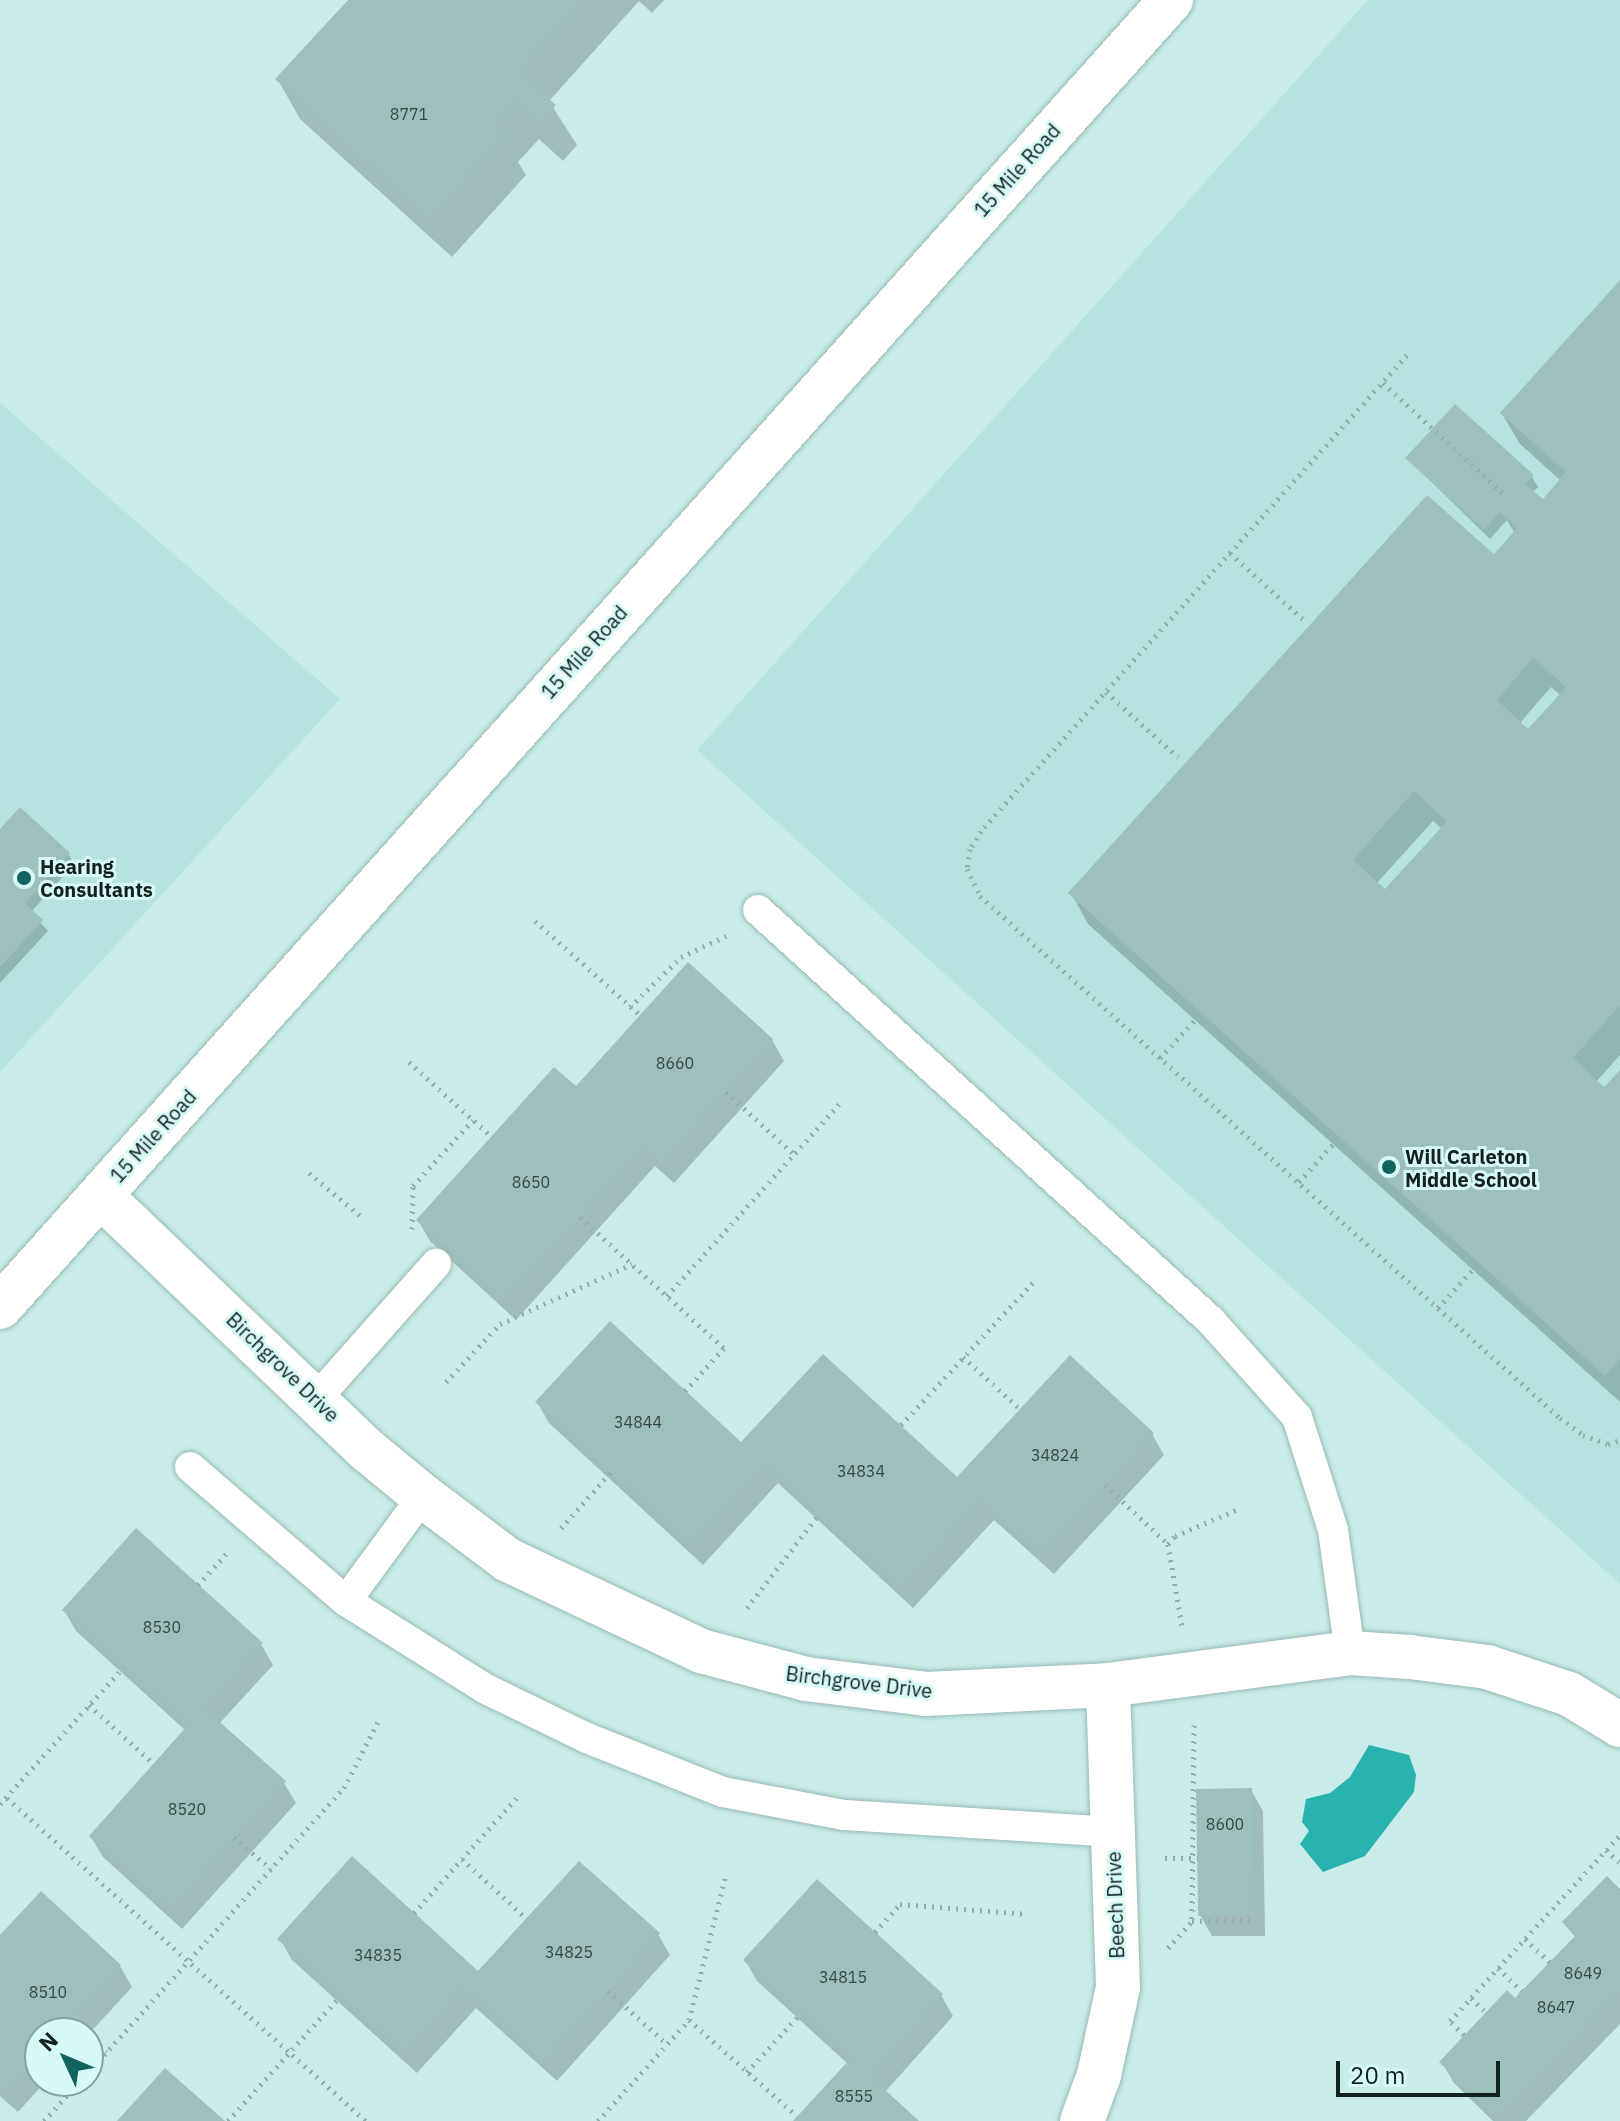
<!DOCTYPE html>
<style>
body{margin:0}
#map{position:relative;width:1620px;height:2121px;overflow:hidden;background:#c9ece9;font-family:"IBM Plex Sans",sans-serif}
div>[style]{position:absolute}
.built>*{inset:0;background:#b6e3e0}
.water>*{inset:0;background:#29b3ae}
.shadow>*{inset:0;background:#0003}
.building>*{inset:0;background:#9ec0bd;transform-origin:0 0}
.path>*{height:5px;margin-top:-2.5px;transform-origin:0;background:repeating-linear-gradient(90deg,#92aeac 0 2px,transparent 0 8px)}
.roads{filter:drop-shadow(0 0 2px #97b9b6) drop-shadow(0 0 2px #97b9b6)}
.lane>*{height:30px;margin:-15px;padding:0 15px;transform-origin:15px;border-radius:15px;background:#fff}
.street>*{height:44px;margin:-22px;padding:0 22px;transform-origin:22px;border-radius:22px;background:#fff}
.secondary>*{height:44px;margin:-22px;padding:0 22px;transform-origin:22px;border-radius:22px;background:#fff}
.dots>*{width:22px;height:22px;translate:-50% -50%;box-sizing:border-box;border:4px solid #d6f9f7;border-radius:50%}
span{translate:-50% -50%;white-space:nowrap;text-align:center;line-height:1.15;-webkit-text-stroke:6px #d6f9f7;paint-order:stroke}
.number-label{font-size:16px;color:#354846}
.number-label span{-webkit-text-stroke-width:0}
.street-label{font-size:20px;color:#12201f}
.poi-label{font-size:20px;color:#12201f;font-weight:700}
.left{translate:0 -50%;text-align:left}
.north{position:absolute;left:24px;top:2017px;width:80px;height:80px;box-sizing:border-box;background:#d6f9f7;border:2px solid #88a2a1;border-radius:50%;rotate:314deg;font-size:22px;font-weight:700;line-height:32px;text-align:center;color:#12201f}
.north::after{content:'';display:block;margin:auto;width:28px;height:36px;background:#12625f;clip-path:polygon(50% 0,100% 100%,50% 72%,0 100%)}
.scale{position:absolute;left:1336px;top:2061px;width:164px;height:36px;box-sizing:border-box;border:4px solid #12201f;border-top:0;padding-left:10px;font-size:24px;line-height:28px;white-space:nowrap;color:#12201f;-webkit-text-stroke:6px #d6f9f7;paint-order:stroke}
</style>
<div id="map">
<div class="built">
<i style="clip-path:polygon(1368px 0,1620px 0,1620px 1584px,697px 750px)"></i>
<i style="clip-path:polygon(0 403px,340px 699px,0 1072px)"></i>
</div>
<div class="water">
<i style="clip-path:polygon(1369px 1745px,1409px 1755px,1416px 1775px,1414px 1792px,1365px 1856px,1323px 1872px,1300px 1844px,1309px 1831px,1302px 1822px,1306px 1799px,1330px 1793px,1350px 1777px)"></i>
</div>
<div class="shadow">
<i style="clip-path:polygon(350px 0,664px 0,652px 13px,639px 1px,549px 101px,577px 145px,563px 161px,539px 139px,518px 162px,526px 175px,452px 257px,300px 119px,278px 80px)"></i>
<i style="clip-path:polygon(evenodd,1620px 283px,1620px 1055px,1596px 1082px,1605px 1090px,1620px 1073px,1620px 1402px,1088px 924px,1071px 893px,1494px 557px,1515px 534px,1507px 520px,1490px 539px,1408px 459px,1532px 477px,1538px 487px,1532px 493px,1543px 502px,1561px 481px,1520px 444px,1502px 414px,1620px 283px,1551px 687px,1561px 696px,1529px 731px,1520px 723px,1551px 687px,1620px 283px,1433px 821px,1442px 829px,1385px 892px,1376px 884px,1433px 821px)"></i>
<i style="clip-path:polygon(0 832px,68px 854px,74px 864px,31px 912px,48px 931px,0 983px)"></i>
<i style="clip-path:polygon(688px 965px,772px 1040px,784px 1061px,674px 1183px,655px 1166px,516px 1320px,430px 1241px,418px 1220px,576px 1089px)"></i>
<i style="clip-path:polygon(537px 1402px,741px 1445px,957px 1480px,1152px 1434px,1164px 1455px,1054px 1574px,994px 1520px,913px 1608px,778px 1483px,703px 1565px,549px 1423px)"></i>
<i style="clip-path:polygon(64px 1610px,261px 1644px,273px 1665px,219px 1724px,284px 1783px,296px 1803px,182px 1929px,103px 1857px,91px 1837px,186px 1731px,76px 1631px)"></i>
<i style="clip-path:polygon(1251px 1790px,1263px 1811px,1265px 1936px,1212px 1936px,1200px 1915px)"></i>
<i style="clip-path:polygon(1620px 1891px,1620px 2024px,1526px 2121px,1493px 2121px,1454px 2083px,1442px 2063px,1515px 2001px,1576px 1938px,1564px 1923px)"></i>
<i style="clip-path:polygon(658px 1934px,670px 1955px,557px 2081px,476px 2008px,417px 2073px,292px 1960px,280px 1939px,478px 1974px)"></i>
<i style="clip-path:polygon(0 1939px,120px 1966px,132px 1987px,88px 2035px,40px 2033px,40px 2081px,46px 2081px,18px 2112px,0 2096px)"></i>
<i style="clip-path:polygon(745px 1960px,941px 1995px,953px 2016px,885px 2092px,916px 2121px,796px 2121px,848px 2064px,757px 1981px)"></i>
</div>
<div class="building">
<i style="clip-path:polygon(348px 0,583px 0,518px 71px,556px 105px,539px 123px,516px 101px,494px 125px,505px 135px,429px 219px,275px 79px)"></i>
<i style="clip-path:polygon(evenodd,1620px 280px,1620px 1005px,1573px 1058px,1604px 1087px,1620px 1070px,1620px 1359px,1605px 1376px,1068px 893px,1427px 495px,1494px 554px,1517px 528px,1500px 512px,1484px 530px,1405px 458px,1455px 404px,1534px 475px,1525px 484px,1543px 499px,1566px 472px,1500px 413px,1620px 280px,1533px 658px,1566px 687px,1528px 729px,1497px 700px,1533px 658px,1620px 280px,1414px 791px,1447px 821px,1385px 889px,1353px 860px,1414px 791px)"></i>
<i style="clip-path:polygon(20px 807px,70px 853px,25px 903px,43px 920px,0 967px,0 829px)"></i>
<i style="clip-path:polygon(688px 962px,773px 1039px,661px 1163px,643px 1147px,504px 1300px,416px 1220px,554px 1067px,576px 1086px)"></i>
<i style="clip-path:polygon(610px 1321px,741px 1442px,823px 1354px,957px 1477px,1070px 1355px,1154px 1433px,1041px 1555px,981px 1500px,900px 1589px,765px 1464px,690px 1545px,535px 1402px)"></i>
<i style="clip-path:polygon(136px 1528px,263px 1643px,204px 1708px,286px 1781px,170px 1909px,89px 1836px,188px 1725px,62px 1610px)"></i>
<i style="left:1252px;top:1788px;width:127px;height:56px;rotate:89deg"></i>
<i style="clip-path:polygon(352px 1856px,478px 1971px,579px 1861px,660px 1933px,544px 2061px,463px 1988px,404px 2053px,277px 1939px)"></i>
<i style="clip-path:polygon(1607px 1876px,1620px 1889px,1620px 1991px,1497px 2118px,1439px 2062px,1507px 1990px,1515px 1998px,1575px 1936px,1562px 1922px)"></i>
<i style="clip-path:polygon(817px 1879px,943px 1994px,870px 2076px,919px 2121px,793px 2121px,851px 2058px,743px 1960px)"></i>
<i style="clip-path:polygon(41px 1891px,121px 1965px,60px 2033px,40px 2033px,40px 2054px,5px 2092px,0 2088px,0 1935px)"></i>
<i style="clip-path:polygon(165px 2068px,225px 2121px,117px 2121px)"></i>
</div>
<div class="path">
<i style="left:1407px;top:355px;width:639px;rotate:131.83deg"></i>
<i style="left:981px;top:831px;width:21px;rotate:121deg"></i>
<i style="left:970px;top:849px;width:20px;rotate:99deg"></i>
<i style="left:967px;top:869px;width:30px;rotate:64deg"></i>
<i style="left:980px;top:896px;width:780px;rotate:41.99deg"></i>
<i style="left:1560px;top:1418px;width:29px;rotate:36deg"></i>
<i style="left:1583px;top:1435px;width:27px;rotate:20deg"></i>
<i style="left:1608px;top:1444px;width:13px;rotate:-18deg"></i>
<i style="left:1383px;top:383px;width:167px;rotate:42.6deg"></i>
<i style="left:1230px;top:553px;width:100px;rotate:42.2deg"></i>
<i style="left:1106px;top:692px;width:97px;rotate:42.1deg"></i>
<i style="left:535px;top:921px;width:141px;rotate:41.8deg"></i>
<i style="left:630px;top:1007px;width:71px;rotate:-44.4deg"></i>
<i style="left:681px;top:957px;width:50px;rotate:-25deg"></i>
<i style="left:1160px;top:1058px;width:53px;rotate:-47.3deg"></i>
<i style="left:409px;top:1062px;width:112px;rotate:42.1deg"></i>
<i style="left:726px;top:1092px;width:92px;rotate:42.4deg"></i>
<i style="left:309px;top:1173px;width:72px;rotate:39.9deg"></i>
<i style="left:1299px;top:1182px;width:54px;rotate:-48deg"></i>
<i style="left:580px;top:1217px;width:195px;rotate:42.3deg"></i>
<i style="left:724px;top:1348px;width:58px;rotate:132.2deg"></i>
<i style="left:412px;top:1229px;width:43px;rotate:-88.7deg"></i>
<i style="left:413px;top:1186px;width:89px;rotate:-47.7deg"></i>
<i style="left:667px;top:1296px;width:262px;rotate:-48.1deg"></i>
<i style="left:1438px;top:1308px;width:57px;rotate:-47.9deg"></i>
<i style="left:963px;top:1357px;width:77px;rotate:42.4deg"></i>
<i style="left:446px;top:1382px;width:79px;rotate:-47deg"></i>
<i style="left:500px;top:1324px;width:145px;rotate:-24.4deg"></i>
<i style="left:901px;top:1425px;width:200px;rotate:-47.2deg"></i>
<i style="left:1105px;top:1485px;width:86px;rotate:43.1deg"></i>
<i style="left:1168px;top:1544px;width:83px;rotate:80.3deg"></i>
<i style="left:561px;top:1528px;width:75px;rotate:-48.2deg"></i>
<i style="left:1168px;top:1544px;width:11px;rotate:-49deg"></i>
<i style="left:1175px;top:1536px;width:66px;rotate:-23.1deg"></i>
<i style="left:198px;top:1585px;width:43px;rotate:-47.8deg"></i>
<i style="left:747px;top:1608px;width:118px;rotate:-52.5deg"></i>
<i style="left:89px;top:1705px;width:88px;rotate:42.2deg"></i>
<i style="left:1194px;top:1725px;width:196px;rotate:90.6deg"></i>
<i style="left:1192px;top:1921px;width:62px;rotate:-0.9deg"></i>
<i style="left:7px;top:1798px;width:483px;rotate:42deg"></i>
<i style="left:0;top:1804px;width:185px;rotate:-47.9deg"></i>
<i style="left:234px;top:1837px;width:49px;rotate:40.9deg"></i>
<i style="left:1606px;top:1850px;width:19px;rotate:43deg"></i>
<i style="left:1165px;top:1858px;width:33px"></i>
<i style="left:462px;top:1859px;width:87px;rotate:42.7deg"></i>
<i style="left:414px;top:1913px;width:159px;rotate:-48.3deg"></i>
<i style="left:875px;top:1932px;width:38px;rotate:-48deg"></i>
<i style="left:900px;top:1904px;width:126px;rotate:4.5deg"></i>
<i style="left:1525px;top:1939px;width:34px;rotate:43deg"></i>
<i style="left:1168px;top:1948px;width:36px;rotate:-48deg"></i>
<i style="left:1498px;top:1968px;width:33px;rotate:44deg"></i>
<i style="left:608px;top:1991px;width:79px;rotate:41.9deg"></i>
<i style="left:1471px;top:1998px;width:21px;rotate:43deg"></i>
<i style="left:71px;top:2020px;width:20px;rotate:41deg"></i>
<i style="left:689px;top:2020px;width:144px;rotate:41.6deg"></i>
<i style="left:88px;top:2035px;width:25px;rotate:42deg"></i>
<i style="left:1464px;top:2035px;width:20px;rotate:-135deg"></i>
<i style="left:1450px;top:2021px;width:252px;rotate:-47.6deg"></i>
<i style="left:747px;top:2072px;width:80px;rotate:-47.5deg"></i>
<i style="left:88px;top:2073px;width:383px;rotate:-48.1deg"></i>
<i style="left:344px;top:1788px;width:79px;rotate:-62.8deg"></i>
<i style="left:44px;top:2121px;width:54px;rotate:-48deg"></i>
<i style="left:228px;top:2121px;width:168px;rotate:-48.1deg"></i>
<i style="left:598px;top:2121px;width:136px;rotate:-48deg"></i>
<i style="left:689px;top:2020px;width:150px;rotate:-75.7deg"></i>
</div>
<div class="roads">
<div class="lane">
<i style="left:758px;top:910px;width:610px;rotate:42.21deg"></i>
<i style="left:1210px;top:1320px;width:130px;rotate:48.1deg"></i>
<i style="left:1297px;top:1417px;width:119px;rotate:72.3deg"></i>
<i style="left:1333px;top:1530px;width:124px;rotate:82.1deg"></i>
<i style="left:316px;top:1399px;width:181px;rotate:-48.4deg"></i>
<i style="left:190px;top:1467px;width:206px;rotate:40.7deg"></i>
<i style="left:346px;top:1601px;width:165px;rotate:32.2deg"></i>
<i style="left:486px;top:1689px;width:112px;rotate:25.9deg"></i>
<i style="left:587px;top:1738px;width:146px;rotate:21.7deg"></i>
<i style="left:723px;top:1792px;width:123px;rotate:10.8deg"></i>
<i style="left:844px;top:1815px;width:270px;rotate:3.6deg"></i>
<i style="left:346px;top:1601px;width:130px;rotate:-53.7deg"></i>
</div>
<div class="street">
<i style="left:101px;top:1196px;width:368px;rotate:43.7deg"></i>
<i style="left:367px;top:1450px;width:72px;rotate:39.4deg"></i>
<i style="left:423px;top:1496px;width:106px;rotate:37deg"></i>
<i style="left:508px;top:1560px;width:213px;rotate:25.2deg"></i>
<i style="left:701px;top:1651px;width:109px;rotate:14.9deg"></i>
<i style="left:806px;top:1679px;width:121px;rotate:7.1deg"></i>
<i style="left:926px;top:1694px;width:182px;rotate:-2.8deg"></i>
<i style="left:1108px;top:1685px;width:244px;rotate:-7.5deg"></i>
<i style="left:1350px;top:1653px;width:60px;rotate:3.8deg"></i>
<i style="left:1410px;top:1657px;width:78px;rotate:7.4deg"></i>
<i style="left:1487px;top:1667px;width:86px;rotate:18.2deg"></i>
<i style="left:1569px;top:1694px;width:60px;rotate:31.3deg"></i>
<i style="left:1082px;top:2121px;width:49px;rotate:-69.7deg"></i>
<i style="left:1099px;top:2075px;width:90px;rotate:-77.8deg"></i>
<i style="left:1118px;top:1987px;width:302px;rotate:-91.9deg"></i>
</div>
<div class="secondary">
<i style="left:0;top:1307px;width:1755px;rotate:-48.14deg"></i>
</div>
</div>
<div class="dots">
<i style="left:24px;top:878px;background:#12625f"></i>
<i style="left:1389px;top:1167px;background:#12625f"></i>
</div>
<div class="number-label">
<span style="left:409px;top:114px">8771</span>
<span style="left:675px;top:1063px">8660</span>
<span style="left:531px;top:1182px">8650</span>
<span style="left:638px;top:1422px">34844</span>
<span style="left:1055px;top:1455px">34824</span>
<span style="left:861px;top:1471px">34834</span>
<span style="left:162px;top:1627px">8530</span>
<span style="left:187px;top:1809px">8520</span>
<span style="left:1225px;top:1824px">8600</span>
<span style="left:569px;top:1952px">34825</span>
<span style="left:378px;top:1955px">34835</span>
<span style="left:1583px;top:1973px">8649</span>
<span style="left:843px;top:1977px">34815</span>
<span style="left:48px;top:1992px">8510</span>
<span style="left:1556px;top:2007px">8647</span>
<span style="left:854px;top:2096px">8555</span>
</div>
<div class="street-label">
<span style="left:1017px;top:170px;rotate:-48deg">15 Mile Road</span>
<span style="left:584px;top:652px;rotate:-48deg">15 Mile Road</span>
<span style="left:153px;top:1136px;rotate:-48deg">15 Mile Road</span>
<span style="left:283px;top:1367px;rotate:44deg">Birchgrove Drive</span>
<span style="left:859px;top:1682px;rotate:7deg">Birchgrove Drive</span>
<span style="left:1115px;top:1905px;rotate:-92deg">Beech Drive</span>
</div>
<div class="poi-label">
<span class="left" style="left:40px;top:878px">Hearing<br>Consultants</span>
<span class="left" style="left:1405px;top:1168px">Will Carleton<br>Middle School</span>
</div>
<div class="north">N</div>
<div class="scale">20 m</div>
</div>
